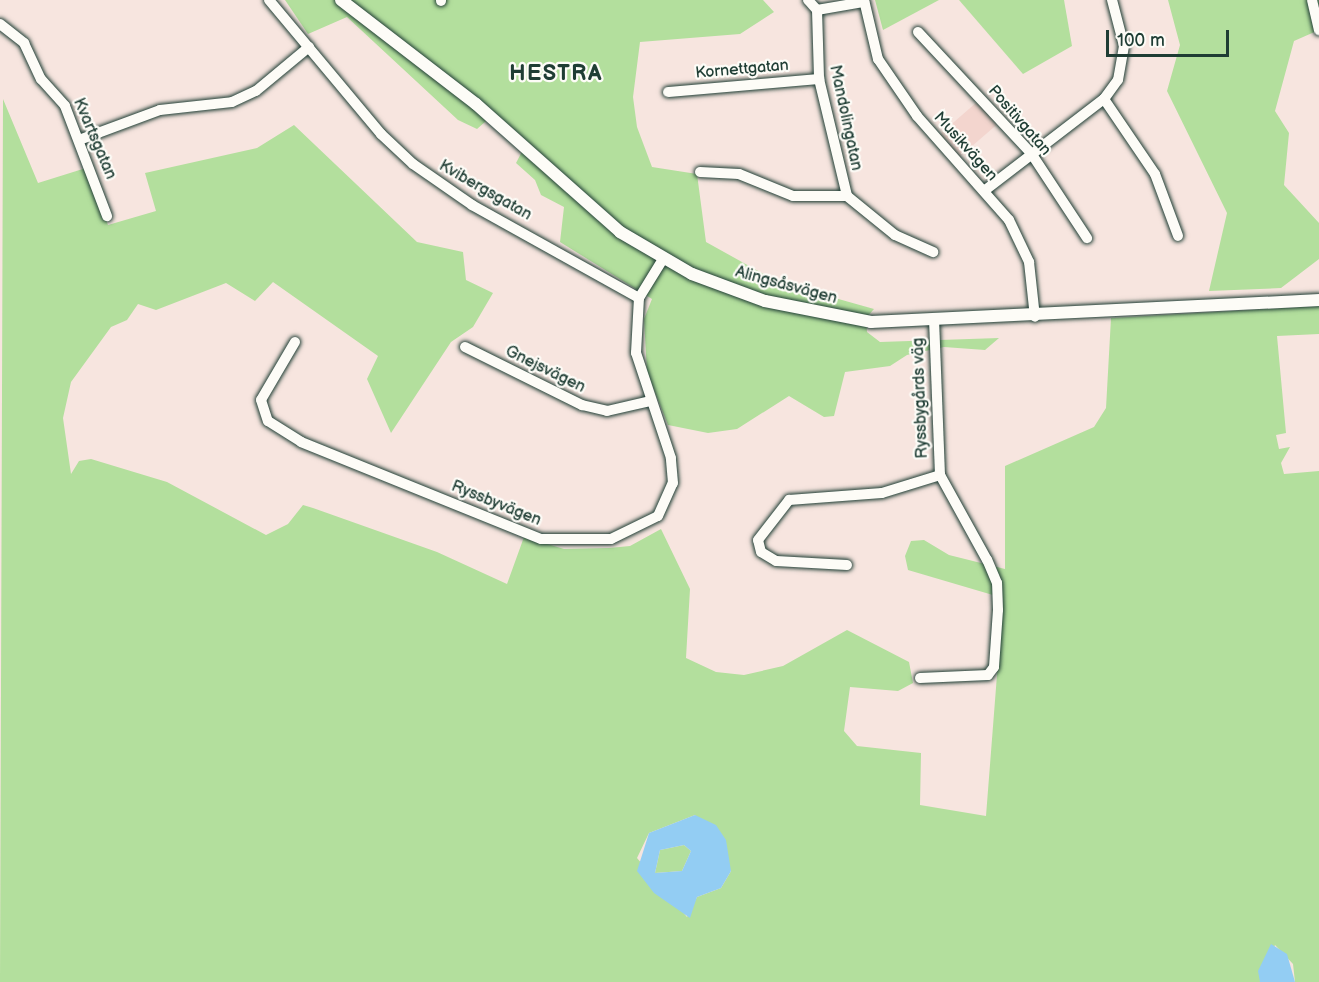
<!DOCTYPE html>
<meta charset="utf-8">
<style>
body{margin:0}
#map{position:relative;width:1319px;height:982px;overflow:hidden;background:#f7e5df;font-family:"Balsamiq Sans",sans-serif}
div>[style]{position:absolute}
.built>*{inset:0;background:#f3d5ce;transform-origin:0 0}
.green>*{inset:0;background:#b3df9d}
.water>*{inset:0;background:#93cdf3}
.roads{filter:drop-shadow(0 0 2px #1f3d34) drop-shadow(0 0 2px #1f3d34)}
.minor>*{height:10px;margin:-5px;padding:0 5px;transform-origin:5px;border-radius:5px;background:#fdfcf7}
.major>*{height:12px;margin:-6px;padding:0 6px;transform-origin:6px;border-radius:6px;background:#fdfcf7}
span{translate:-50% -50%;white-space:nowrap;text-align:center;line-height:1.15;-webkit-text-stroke:4.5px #fdfcf7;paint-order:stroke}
.street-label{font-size:16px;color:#1f3d34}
.district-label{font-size:22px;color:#1f3d34;font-weight:700;letter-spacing:1.5px}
.scale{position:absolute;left:1106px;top:30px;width:123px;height:27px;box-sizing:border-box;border:3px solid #1f3d34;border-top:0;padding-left:8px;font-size:18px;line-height:21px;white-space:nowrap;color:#1f3d34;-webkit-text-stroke:4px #fdfcf7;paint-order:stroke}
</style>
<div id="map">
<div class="built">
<i style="left:977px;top:102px;width:30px;height:51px;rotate:49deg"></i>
</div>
<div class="green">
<i style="clip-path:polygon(285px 0,763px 0,774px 12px,740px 34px,640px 42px,633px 97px,637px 127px,652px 167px,697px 174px,706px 242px,778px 282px,874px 309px,866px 318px,867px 332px,880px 342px,999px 338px,985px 350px,944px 347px,907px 355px,890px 366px,845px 372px,834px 416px,824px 417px,789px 396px,737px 429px,708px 433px,668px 425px,647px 372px,644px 319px,652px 299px,560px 242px,564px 207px,541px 195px,535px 180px,516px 163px,526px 144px,513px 129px,494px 114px,477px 129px,458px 120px,347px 17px,308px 34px)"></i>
<i style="clip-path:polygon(875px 0,939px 0,883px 30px)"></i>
<i style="clip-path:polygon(959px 0,1064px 0,1072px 46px,1023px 74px)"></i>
<i style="clip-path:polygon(1168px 0,1319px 0,1319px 30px,1294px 41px,1275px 111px,1289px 133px,1284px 185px,1319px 223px,1319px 259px,1281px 288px,1209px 291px,1227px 213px,1167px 91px,1180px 45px)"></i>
<i style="clip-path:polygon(evenodd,3px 99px,38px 183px,86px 168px,108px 225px,156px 211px,145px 173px,257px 148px,294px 125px,417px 242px,463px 252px,466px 280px,493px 293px,473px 327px,451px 342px,391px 433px,367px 379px,378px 356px,273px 282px,255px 301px,226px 283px,156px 310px,138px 304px,127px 320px,111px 327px,71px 382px,63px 418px,71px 474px,79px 461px,91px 459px,167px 482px,266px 535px,288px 524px,303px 505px,313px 508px,437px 552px,507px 584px,524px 537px,564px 549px,609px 548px,630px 546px,661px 529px,690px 589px,686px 658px,716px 672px,744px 675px,783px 666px,847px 630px,909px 662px,913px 683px,898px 691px,850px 687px,844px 731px,857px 746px,921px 753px,920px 805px,986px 816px,1003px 598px,908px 570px,905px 556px,911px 541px,924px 540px,949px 555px,1005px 569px,1005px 466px,1094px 427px,1106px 408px,1111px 318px,1319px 306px,1319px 334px,1277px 336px,1286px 433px,1276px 435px,1279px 449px,1290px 447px,1281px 463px,1284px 474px,1319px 471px,1319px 982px,1295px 982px,1293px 964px,1275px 945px,1260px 982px,0 982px,3px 99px,695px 815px,731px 871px,721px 888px,697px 897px,687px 917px,637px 858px,649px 833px,695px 815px)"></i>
<i style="clip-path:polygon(684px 845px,691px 851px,682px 871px,655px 873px,660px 850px)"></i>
</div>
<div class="water">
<i style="clip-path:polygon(evenodd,695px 815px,716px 825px,726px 840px,731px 871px,721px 888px,697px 897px,690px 918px,654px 893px,637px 871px,649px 833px,695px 815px,684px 845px,691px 851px,682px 871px,655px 873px,660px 850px,684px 845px)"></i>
<i style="clip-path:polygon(1271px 944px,1287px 954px,1295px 982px,1260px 982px,1258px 971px)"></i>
</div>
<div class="roads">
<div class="minor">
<i style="left:269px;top:0;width:175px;rotate:50.1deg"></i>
<i style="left:381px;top:134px;width:44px;rotate:43.2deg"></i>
<i style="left:413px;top:164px;width:72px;rotate:34.8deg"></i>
<i style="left:472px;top:205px;width:191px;rotate:29.1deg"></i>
<i style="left:441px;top:0;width:1px;rotate:90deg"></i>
<i style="left:808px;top:0;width:13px;rotate:48deg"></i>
<i style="left:817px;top:10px;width:48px;rotate:-9.7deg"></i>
<i style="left:864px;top:0;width:61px;rotate:76.7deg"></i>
<i style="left:878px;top:59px;width:69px;rotate:55.6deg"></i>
<i style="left:917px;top:116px;width:139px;rotate:48.5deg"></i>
<i style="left:1009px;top:220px;width:47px;rotate:64.5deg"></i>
<i style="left:1029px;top:262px;width:55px;rotate:83.8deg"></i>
<i style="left:1312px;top:0;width:31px;rotate:77deg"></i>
<i style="left:817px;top:10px;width:69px;rotate:88.3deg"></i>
<i style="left:819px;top:79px;width:120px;rotate:76.5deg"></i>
<i style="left:847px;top:196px;width:62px;rotate:39.1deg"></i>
<i style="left:895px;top:235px;width:42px;rotate:24.1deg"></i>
<i style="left:0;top:24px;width:31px;rotate:38deg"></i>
<i style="left:24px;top:43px;width:40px;rotate:65deg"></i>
<i style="left:41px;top:79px;width:36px;rotate:48deg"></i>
<i style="left:65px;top:106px;width:118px;rotate:69.1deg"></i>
<i style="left:918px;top:32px;width:166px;rotate:47deg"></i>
<i style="left:1031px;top:153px;width:102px;rotate:56.6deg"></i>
<i style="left:668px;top:92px;width:152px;rotate:-4.9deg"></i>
<i style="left:1104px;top:99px;width:91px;rotate:55.8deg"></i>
<i style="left:1155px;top:174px;width:66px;rotate:69.6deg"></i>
<i style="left:79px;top:140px;width:86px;rotate:-20.3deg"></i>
<i style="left:160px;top:110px;width:72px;rotate:-6.3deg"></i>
<i style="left:232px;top:102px;width:26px;rotate:-25deg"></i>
<i style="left:256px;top:91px;width:69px;rotate:-39.7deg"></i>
<i style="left:700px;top:172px;width:39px;rotate:3deg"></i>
<i style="left:739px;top:174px;width:58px;rotate:22.2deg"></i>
<i style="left:793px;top:196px;width:54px"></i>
<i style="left:984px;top:191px;width:151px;rotate:-37.5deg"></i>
<i style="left:1104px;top:99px;width:24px;rotate:-54deg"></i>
<i style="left:1118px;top:80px;width:35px;rotate:-80deg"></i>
<i style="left:1124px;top:46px;width:48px;rotate:-104.6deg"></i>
<i style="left:295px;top:342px;width:67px;rotate:120.4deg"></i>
<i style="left:261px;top:400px;width:22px;rotate:72deg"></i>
<i style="left:268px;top:421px;width:39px;rotate:32deg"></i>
<i style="left:301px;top:442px;width:259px;rotate:22deg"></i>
<i style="left:541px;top:539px;width:70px"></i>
<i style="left:611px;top:539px;width:52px;rotate:-26.1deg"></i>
<i style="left:658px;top:516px;width:36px;rotate:-66deg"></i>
<i style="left:673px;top:483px;width:25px;rotate:-95deg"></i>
<i style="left:671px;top:458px;width:111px;rotate:-108.4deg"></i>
<i style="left:636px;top:353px;width:55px;rotate:-86.9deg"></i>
<i style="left:639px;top:298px;width:46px;rotate:-58.4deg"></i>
<i style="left:465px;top:347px;width:131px;rotate:26.4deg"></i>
<i style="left:582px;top:405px;width:26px;rotate:13deg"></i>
<i style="left:607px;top:411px;width:44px;rotate:-13.1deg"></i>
<i style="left:847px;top:565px;width:71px;rotate:-176.8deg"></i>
<i style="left:776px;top:561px;width:17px;rotate:-149deg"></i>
<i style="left:761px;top:552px;width:12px;rotate:-104deg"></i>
<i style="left:758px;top:540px;width:51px;rotate:-52.2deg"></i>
<i style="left:789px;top:500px;width:93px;rotate:-4.3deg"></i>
<i style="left:882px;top:493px;width:61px;rotate:-17.2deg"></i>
<i style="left:920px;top:678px;width:68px;rotate:-2.5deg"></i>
<i style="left:988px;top:675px;width:10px;rotate:-53deg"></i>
<i style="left:994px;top:667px;width:57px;rotate:-86deg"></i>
<i style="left:998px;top:610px;width:27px;rotate:-92deg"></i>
<i style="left:997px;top:583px;width:25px;rotate:-113deg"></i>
<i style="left:987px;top:560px;width:97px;rotate:-118.9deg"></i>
<i style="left:940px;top:475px;width:153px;rotate:-92.2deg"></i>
</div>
<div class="major">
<i style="left:341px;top:0;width:170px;rotate:37.6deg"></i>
<i style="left:476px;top:104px;width:193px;rotate:41.6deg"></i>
<i style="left:620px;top:232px;width:83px;rotate:30.3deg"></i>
<i style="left:692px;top:274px;width:78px;rotate:20.3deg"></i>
<i style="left:765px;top:301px;width:108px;rotate:11.2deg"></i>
<i style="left:871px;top:322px;width:449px;rotate:-2.8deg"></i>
</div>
</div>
<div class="street-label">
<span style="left:742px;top:70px;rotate:-5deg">Kornettgatan</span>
<span style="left:845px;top:118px;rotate:78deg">Mandolingatan</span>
<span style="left:1019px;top:121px;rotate:49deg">Positivgatan</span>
<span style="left:94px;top:139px;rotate:67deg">Kvartsgatan</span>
<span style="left:965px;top:147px;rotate:48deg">Musikvägen</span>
<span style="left:485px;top:191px;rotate:30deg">Kvibergsgatan</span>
<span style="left:786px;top:286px;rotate:15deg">Alingsåsvägen</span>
<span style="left:545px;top:370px;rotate:26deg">Gnejsvägen</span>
<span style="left:921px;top:398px;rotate:-92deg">Ryssbygårds väg</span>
<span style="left:496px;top:504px;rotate:22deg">Ryssbyvägen</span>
</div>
<div class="district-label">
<span style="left:556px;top:74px">HESTRA</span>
</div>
<div class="scale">100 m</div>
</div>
